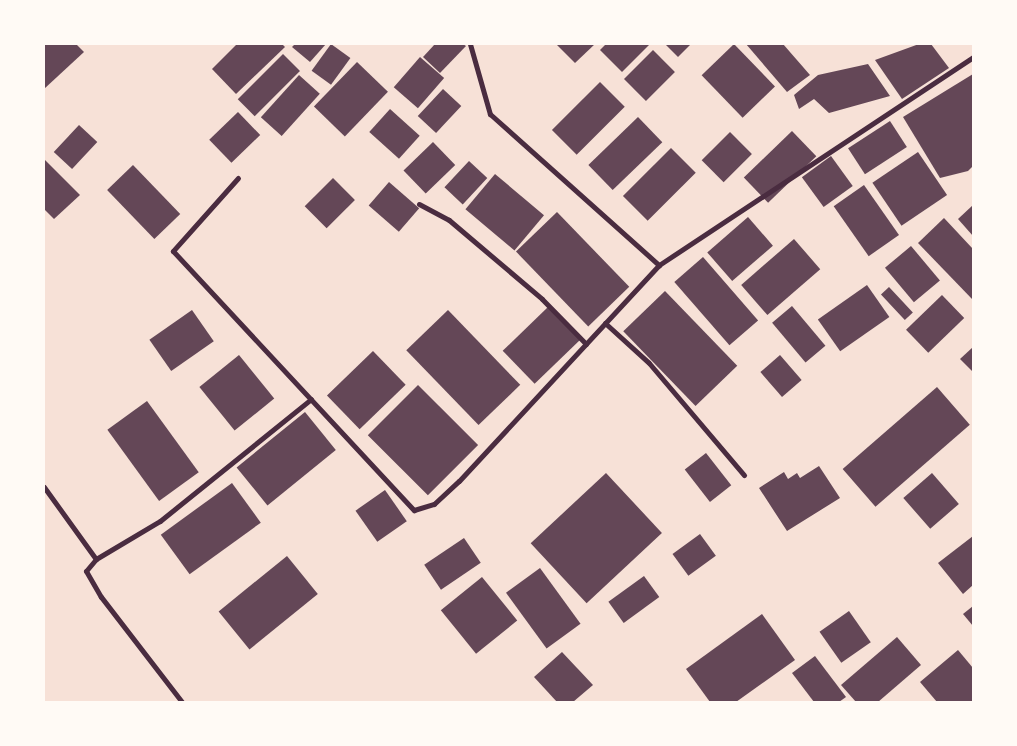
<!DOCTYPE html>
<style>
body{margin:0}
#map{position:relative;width:1017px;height:746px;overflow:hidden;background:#f7e1d7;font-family:"Exo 2",sans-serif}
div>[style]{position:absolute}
.building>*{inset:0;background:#644757;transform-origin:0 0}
.minor>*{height:5px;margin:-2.5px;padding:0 2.5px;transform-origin:2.5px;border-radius:2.5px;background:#4a2c40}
span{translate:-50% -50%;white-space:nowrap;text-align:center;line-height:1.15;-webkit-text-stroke:4.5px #fffaf5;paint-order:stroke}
.frame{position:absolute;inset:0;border:45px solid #fffaf5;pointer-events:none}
</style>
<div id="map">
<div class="building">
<i style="clip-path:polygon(44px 44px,76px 44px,84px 52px,44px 89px)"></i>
<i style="clip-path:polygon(237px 44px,282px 44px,285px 47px,236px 94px,212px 69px)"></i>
<i style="clip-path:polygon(295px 44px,326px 44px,310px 62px,292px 47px)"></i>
<i style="left:331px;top:44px;width:24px;height:33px;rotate:36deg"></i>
<i style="clip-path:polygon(435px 44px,463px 44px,466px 46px,440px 73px,423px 57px)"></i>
<i style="clip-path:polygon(556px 44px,595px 44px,575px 63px)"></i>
<i style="clip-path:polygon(606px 44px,650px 44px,622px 72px,600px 50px)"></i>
<i style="clip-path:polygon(665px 44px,691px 44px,678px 57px)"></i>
<i style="left:734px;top:44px;width:59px;height:45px;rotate:46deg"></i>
<i style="clip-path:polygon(746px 44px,783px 44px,810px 75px,787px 92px)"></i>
<i style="clip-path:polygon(919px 44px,931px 44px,949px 68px,902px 99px,875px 60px)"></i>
<i style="left:653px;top:50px;width:31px;height:41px;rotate:45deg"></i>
<i style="left:283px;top:54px;width:24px;height:64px;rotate:45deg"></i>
<i style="left:420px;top:57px;width:32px;height:40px;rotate:41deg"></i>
<i style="left:357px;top:62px;width:43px;height:62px;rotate:44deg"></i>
<i style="clip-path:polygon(868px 64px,890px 96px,829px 113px,814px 99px,799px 109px,794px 95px,818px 75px)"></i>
<i style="clip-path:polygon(973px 74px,973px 166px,968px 171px,940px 178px,903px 117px)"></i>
<i style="left:299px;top:75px;width:28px;height:57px;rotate:42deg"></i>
<i style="left:600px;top:82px;width:35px;height:68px;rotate:45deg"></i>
<i style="left:443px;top:89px;width:25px;height:37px;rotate:43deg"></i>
<i style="left:390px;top:109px;width:40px;height:31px;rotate:42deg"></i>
<i style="left:238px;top:112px;width:32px;height:40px;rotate:46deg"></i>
<i style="left:638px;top:117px;width:35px;height:69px;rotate:46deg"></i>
<i style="left:890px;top:121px;width:31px;height:50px;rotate:57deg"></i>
<i style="left:79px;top:125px;width:25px;height:37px;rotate:43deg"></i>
<i style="left:792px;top:131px;width:35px;height:67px;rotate:46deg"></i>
<i style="left:730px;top:132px;width:31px;height:40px;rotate:45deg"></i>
<i style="left:433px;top:142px;width:32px;height:41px;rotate:46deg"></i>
<i style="left:671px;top:148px;width:35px;height:68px;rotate:45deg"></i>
<i style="left:918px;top:152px;width:52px;height:55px;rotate:56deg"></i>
<i style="left:831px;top:156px;width:37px;height:36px;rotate:54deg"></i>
<i style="clip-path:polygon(44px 159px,80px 195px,54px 219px,44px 209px)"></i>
<i style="left:469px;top:161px;width:25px;height:36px;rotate:43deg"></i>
<i style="left:133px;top:165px;width:68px;height:36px;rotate:46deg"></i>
<i style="left:495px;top:174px;width:64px;height:46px;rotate:40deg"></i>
<i style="left:333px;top:178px;width:31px;height:40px;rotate:45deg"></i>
<i style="left:389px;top:182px;width:40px;height:31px;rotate:41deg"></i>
<i style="left:864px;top:185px;width:61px;height:37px;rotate:55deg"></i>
<i style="clip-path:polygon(973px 205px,973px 236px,958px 219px)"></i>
<i style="left:557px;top:212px;width:104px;height:57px;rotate:46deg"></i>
<i style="left:748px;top:217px;width:38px;height:54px;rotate:49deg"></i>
<i style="clip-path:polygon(944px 218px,973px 249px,973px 300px,918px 243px)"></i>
<i style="left:794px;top:239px;width:40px;height:70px;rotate:49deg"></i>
<i style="left:911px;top:246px;width:45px;height:34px;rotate:50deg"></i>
<i style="left:703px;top:257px;width:84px;height:38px;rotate:49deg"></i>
<i style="left:867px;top:285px;width:39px;height:60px;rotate:55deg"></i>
<i style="left:889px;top:287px;width:35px;height:11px;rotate:47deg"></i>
<i style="left:665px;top:291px;width:104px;height:58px;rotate:46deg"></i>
<i style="left:942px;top:295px;width:32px;height:50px;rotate:46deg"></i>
<i style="left:792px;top:306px;width:52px;height:26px;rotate:50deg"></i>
<i style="left:548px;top:307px;width:46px;height:63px;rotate:46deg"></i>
<i style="left:192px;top:310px;width:38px;height:52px;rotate:55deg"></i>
<i style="left:448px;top:310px;width:104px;height:58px;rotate:46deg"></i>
<i style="clip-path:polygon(973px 347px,973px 372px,960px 359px)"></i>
<i style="left:373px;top:351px;width:47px;height:64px;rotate:46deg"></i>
<i style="left:239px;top:355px;width:56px;height:51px;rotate:51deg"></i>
<i style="left:780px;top:355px;width:33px;height:26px;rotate:49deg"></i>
<i style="left:418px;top:385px;width:85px;height:71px;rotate:45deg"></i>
<i style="left:937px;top:387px;width:50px;height:125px;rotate:49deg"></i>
<i style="left:147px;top:401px;width:88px;height:49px;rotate:54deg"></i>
<i style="left:305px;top:412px;width:49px;height:88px;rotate:51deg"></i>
<i style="left:706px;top:453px;width:41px;height:27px;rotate:52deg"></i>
<i style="clip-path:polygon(819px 466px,840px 498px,787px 531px,759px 488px,784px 472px,788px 479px,797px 473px,800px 478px)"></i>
<i style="left:606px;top:473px;width:82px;height:103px;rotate:47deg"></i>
<i style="left:932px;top:473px;width:41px;height:38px;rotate:49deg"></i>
<i style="left:232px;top:483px;width:49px;height:88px;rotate:54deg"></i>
<i style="left:385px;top:490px;width:38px;height:36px;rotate:55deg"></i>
<i style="left:700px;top:534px;width:27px;height:34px;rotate:54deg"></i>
<i style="clip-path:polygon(973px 536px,973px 585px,963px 594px,938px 563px)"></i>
<i style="left:464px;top:538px;width:30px;height:48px;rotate:56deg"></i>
<i style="left:287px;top:556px;width:49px;height:88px;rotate:51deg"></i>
<i style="left:540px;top:568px;width:69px;height:42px;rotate:54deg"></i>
<i style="left:644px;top:576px;width:26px;height:44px;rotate:54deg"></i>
<i style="left:482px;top:577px;width:56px;height:53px;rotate:51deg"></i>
<i style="clip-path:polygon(973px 606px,973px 626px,963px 614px)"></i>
<i style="left:849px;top:611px;width:38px;height:36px;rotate:55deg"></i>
<i style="clip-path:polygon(762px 614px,795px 660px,736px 702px,710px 702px,686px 669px)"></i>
<i style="clip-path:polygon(897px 637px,921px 665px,878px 702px,856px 702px,841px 685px)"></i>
<i style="clip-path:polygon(958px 650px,973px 668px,973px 702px,937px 702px,920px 682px)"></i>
<i style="clip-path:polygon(562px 652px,593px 685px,573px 702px,557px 702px,534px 677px)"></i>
<i style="clip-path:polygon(815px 656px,846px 697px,839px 702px,814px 702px,792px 673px)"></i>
</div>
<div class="minor">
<i style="left:470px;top:44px;width:73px;rotate:74.1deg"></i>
<i style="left:490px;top:114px;width:227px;rotate:41.8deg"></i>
<i style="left:659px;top:265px;width:377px;rotate:-33.5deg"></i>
<i style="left:238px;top:178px;width:98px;rotate:131.7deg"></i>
<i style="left:173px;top:251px;width:354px;rotate:47.1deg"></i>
<i style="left:414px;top:510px;width:21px;rotate:-17deg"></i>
<i style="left:434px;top:504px;width:34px;rotate:-43deg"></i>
<i style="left:459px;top:481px;width:294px;rotate:-47.2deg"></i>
<i style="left:419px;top:204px;width:34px;rotate:28deg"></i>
<i style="left:449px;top:220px;width:122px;rotate:40.3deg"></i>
<i style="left:542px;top:299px;width:63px;rotate:45.6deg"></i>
<i style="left:605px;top:323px;width:59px;rotate:42.3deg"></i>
<i style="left:649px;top:363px;width:147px;rotate:49.7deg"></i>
<i style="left:44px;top:487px;width:89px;rotate:54.2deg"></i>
<i style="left:182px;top:702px;width:133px;rotate:-127.6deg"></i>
<i style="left:101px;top:597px;width:30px;rotate:-120deg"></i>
<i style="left:86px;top:571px;width:16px;rotate:-50deg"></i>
<i style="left:96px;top:559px;width:74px;rotate:-30.7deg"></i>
<i style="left:160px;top:521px;width:194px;rotate:-38.9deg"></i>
</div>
<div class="frame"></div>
</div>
